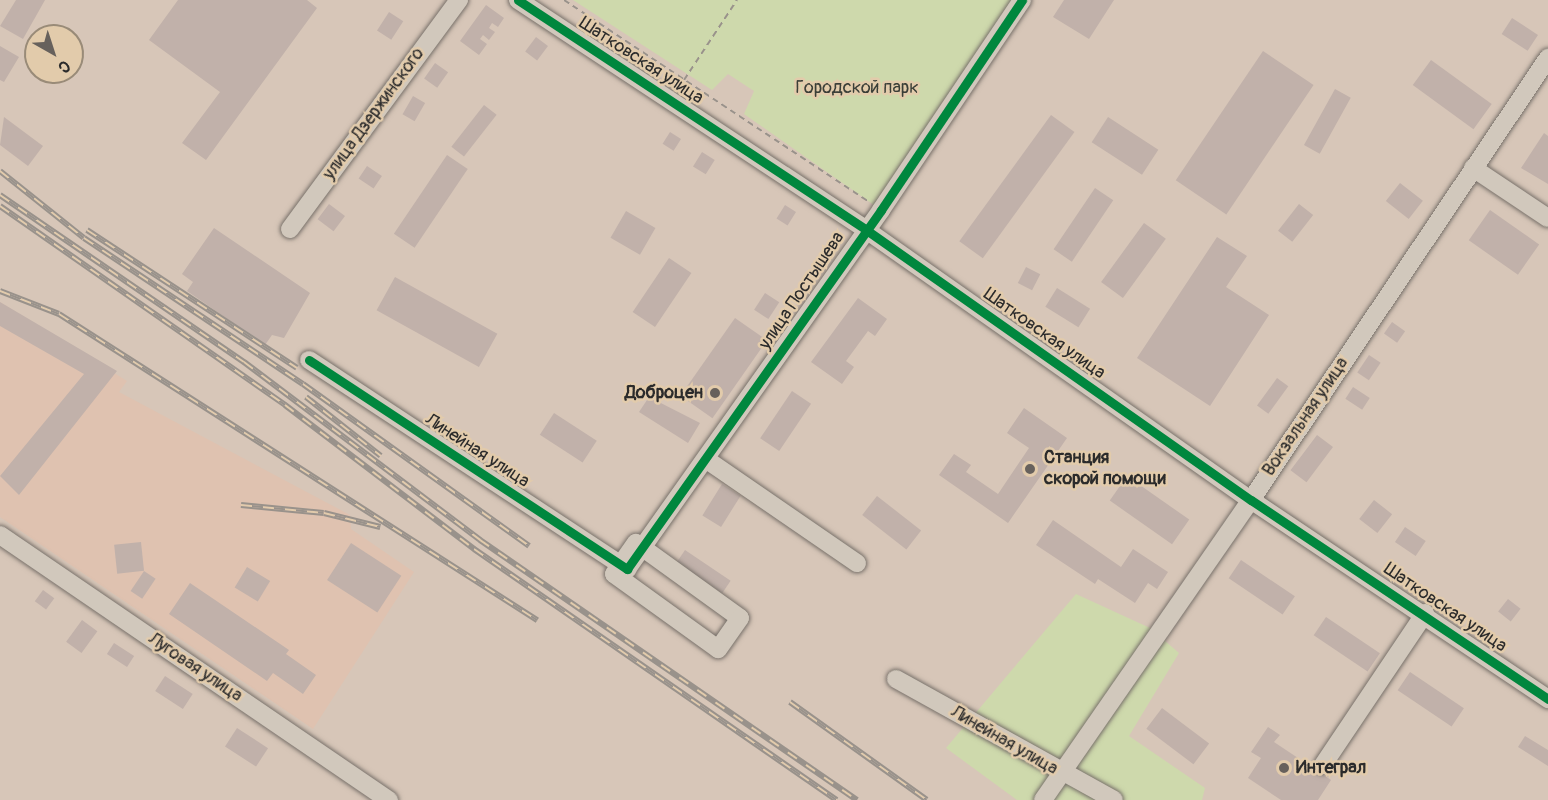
<!DOCTYPE html>
<meta charset="utf-8">
<style>
body{margin:0}
#map{position:relative;width:1548px;height:800px;overflow:hidden;background:#d7c6b8;font-family:Pangolin,sans-serif}
div>[style]{position:absolute}
.built>*{inset:0;background:#dfc2b0}
.green>*{inset:0;background:#ced9ac}
.building>*{inset:0;background:#c1b1aa;transform-origin:0 0}
.path>*{height:2px;margin-top:-1px;transform-origin:0;background:repeating-linear-gradient(90deg,#99928b 0 6px,transparent 0 10.5px)}
.roads{filter:drop-shadow(0 0 2px #78716a) drop-shadow(0 0 2px #78716a)}
.minor>*{height:18px;margin:-9px;padding:0 9px;transform-origin:9px;border-radius:9px;background:#d1c8bc}
.rail>*{height:6px;margin-top:-3px;transform-origin:0;background:repeating-linear-gradient(90deg,#e2cbab 0 11px,#99928b 0 22px);box-sizing:border-box;border-block:2px solid #99928b}
.cycleway>*{height:9px;margin:-4.5px;padding:0 4.5px;transform-origin:4.5px;border-radius:4.5px;background:#00873e}
.dots>*{width:16px;height:16px;translate:-50% -50%;box-sizing:border-box;border:3px solid #e2cbab;border-radius:50%}
span{translate:-50% -50%;white-space:nowrap;text-align:center;line-height:1.15;-webkit-text-stroke:5px #e2cbab;paint-order:stroke}
.street-label{font-size:18px;color:#2b2b2b}
.park-label{font-size:18px;color:#3a3e37}
.poi-label{font-size:18px;color:#2b2b2b;font-weight:700}
.right{translate:-100% -50%;text-align:right}
.left{translate:0 -50%;text-align:left}
.north{position:absolute;left:24px;top:24px;width:60px;height:60px;box-sizing:border-box;background:#e2cbab;border:2px solid #998b78;border-radius:50%;rotate:141deg;font-size:16px;font-weight:700;line-height:24px;text-align:center;color:#2b2b2b}
.north::after{content:'';display:block;margin:auto;width:21px;height:27px;background:#67615c;clip-path:polygon(50% 0,100% 100%,50% 72%,0 100%)}
</style>
<div id="map">
<div class="built">
<i style="clip-path:polygon(0 302px,127px 381px,119px 392px,350px 515px,351px 529px,414px 572px,313px 729px,0 517px)"></i>
</div>
<div class="green">
<i style="clip-path:polygon(573px 0,1022px 0,881px 210px,744px 114px,754px 91px,728px 74px,712px 90px)"></i>
<i style="clip-path:polygon(1076px 594px,1150px 628px,1179px 653px,1129px 736px,1205px 788px,1202px 800px,1017px 800px,946px 748px)"></i>
</div>
<div class="building">
<i style="clip-path:polygon(16px 0,45px 0,23px 39px,0 26px)"></i>
<i style="clip-path:polygon(178px 0,307px 0,317px 8px,206px 160px,182px 143px,220px 92px,149px 40px)"></i>
<i style="clip-path:polygon(1064px 0,1114px 0,1089px 39px,1053px 17px)"></i>
<i style="clip-path:polygon(486px 5px,504px 18px,498px 27px,492px 23px,489px 28px,495px 32px,489px 40px,483px 35px,480px 39px,487px 44px,479px 55px,460px 41px)"></i>
<i style="left:389px;top:12px;width:17px;height:22px;rotate:33deg"></i>
<i style="left:1512px;top:18px;width:31px;height:19px;rotate:33deg"></i>
<i style="left:536px;top:37px;width:15px;height:18px;rotate:37deg"></i>
<i style="clip-path:polygon(0 46px,19px 57px,4px 82px,0 80px)"></i>
<i style="left:1263px;top:51px;width:61px;height:156px;rotate:34deg"></i>
<i style="left:1431px;top:60px;width:75px;height:31px;rotate:36deg"></i>
<i style="left:435px;top:63px;width:16px;height:19px;rotate:35deg"></i>
<i style="left:1335px;top:89px;width:18px;height:64px;rotate:29deg"></i>
<i style="left:413px;top:96px;width:14px;height:21px;rotate:30deg"></i>
<i style="left:484px;top:105px;width:16px;height:53px;rotate:38deg"></i>
<i style="left:1051px;top:115px;width:29px;height:156px;rotate:36deg"></i>
<i style="clip-path:polygon(4px 117px,43px 146px,28px 166px,0 145px)"></i>
<i style="left:1108px;top:117px;width:60px;height:30px;rotate:33deg"></i>
<i style="left:670px;top:132px;width:13px;height:14px;rotate:32deg"></i>
<i style="clip-path:polygon(1544px 133px,1548px 136px,1548px 184px,1521px 168px)"></i>
<i style="left:702px;top:152px;width:15px;height:17px;rotate:32deg"></i>
<i style="left:447px;top:155px;width:25px;height:95px;rotate:34deg"></i>
<i style="left:367px;top:166px;width:18px;height:15px;rotate:34deg"></i>
<i style="left:1400px;top:183px;width:29px;height:23px;rotate:38deg"></i>
<i style="left:1095px;top:188px;width:22px;height:74px;rotate:34deg"></i>
<i style="left:329px;top:204px;width:20px;height:19px;rotate:37deg"></i>
<i style="left:1299px;top:204px;width:18px;height:34px;rotate:38deg"></i>
<i style="left:785px;top:205px;width:13px;height:16px;rotate:32deg"></i>
<i style="left:1490px;top:210px;width:60px;height:37px;rotate:35deg"></i>
<i style="left:626px;top:211px;width:34px;height:31px;rotate:30deg"></i>
<i style="left:1144px;top:223px;width:27px;height:73px;rotate:36deg"></i>
<i style="clip-path:polygon(214px 228px,310px 293px,284px 338px,272px 335px,265px 345px,187px 291px,193px 282px,182px 274px)"></i>
<i style="clip-path:polygon(1217px 237px,1247px 256px,1226px 287px,1269px 315px,1210px 406px,1137px 358px)"></i>
<i style="left:669px;top:258px;width:27px;height:65px;rotate:34deg"></i>
<i style="left:1026px;top:267px;width:16px;height:18px;rotate:27deg"></i>
<i style="left:395px;top:277px;width:117px;height:38px;rotate:29deg"></i>
<i style="left:1057px;top:288px;width:39px;height:22px;rotate:32deg"></i>
<i style="left:765px;top:293px;width:17px;height:20px;rotate:33deg"></i>
<i style="clip-path:polygon(858px 298px,887px 319px,875px 336px,868px 331px,846px 361px,854px 367px,842px 384px,811px 362px)"></i>
<i style="clip-path:polygon(0 302px,117px 371px,19px 495px,0 476px,84px 374px,0 326px)"></i>
<i style="left:735px;top:318px;width:39px;height:95px;rotate:35deg"></i>
<i style="left:1392px;top:322px;width:16px;height:14px;rotate:35deg"></i>
<i style="left:1369px;top:355px;width:14px;height:21px;rotate:34deg"></i>
<i style="left:1277px;top:378px;width:14px;height:34px;rotate:36deg"></i>
<i style="left:1353px;top:387px;width:20px;height:14px;rotate:33deg"></i>
<i style="left:792px;top:391px;width:23px;height:57px;rotate:34deg"></i>
<i style="clip-path:polygon(649px 397px,700px 423px,688px 443px,639px 412px)"></i>
<i style="clip-path:polygon(1024px 408px,1067px 438px,1008px 523px,939px 475px,954px 454px,971px 465px,966px 472px,998px 494px,1029px 448px,1007px 433px)"></i>
<i style="left:554px;top:413px;width:51px;height:26px;rotate:33deg"></i>
<i style="left:1317px;top:435px;width:20px;height:44px;rotate:37deg"></i>
<i style="left:1127px;top:476px;width:76px;height:30px;rotate:35deg"></i>
<i style="left:722px;top:484px;width:22px;height:37px;rotate:32deg"></i>
<i style="left:877px;top:496px;width:56px;height:24px;rotate:38deg"></i>
<i style="left:1374px;top:500px;width:23px;height:24px;rotate:38deg"></i>
<i style="clip-path:polygon(1053px 520px,1121px 567px,1133px 549px,1168px 572px,1157px 589px,1148px 583px,1135px 603px,1098px 579px,1095px 584px,1036px 545px)"></i>
<i style="left:1405px;top:527px;width:25px;height:18px;rotate:34deg"></i>
<i style="left:141px;top:542px;width:29px;height:27px;rotate:84deg"></i>
<i style="left:351px;top:543px;width:60px;height:44px;rotate:33deg"></i>
<i style="left:685px;top:550px;width:55px;height:15px;rotate:34deg"></i>
<i style="left:1241px;top:560px;width:65px;height:22px;rotate:34deg"></i>
<i style="left:247px;top:567px;width:27px;height:24px;rotate:31deg"></i>
<i style="left:144px;top:571px;width:14px;height:24px;rotate:34deg"></i>
<i style="clip-path:polygon(190px 583px,289px 650px,286px 654px,316px 675px,303px 694px,273px 673px,267px 681px,169px 614px)"></i>
<i style="left:43px;top:590px;width:14px;height:14px;rotate:36deg"></i>
<i style="left:1508px;top:599px;width:16px;height:16px;rotate:38deg"></i>
<i style="left:1326px;top:617px;width:65px;height:22px;rotate:34deg"></i>
<i style="left:82px;top:620px;width:19px;height:27px;rotate:36deg"></i>
<i style="left:114px;top:643px;width:24px;height:13px;rotate:33deg"></i>
<i style="left:1410px;top:672px;width:65px;height:22px;rotate:34deg"></i>
<i style="left:165px;top:676px;width:33px;height:18px;rotate:33deg"></i>
<i style="left:1162px;top:708px;width:59px;height:26px;rotate:37deg"></i>
<i style="clip-path:polygon(1268px 727px,1280px 735px,1274px 742px,1331px 780px,1318px 800px,1281px 800px,1248px 778px,1261px 758px,1251px 752px)"></i>
<i style="left:237px;top:728px;width:37px;height:22px;rotate:33deg"></i>
<i style="clip-path:polygon(1525px 736px,1548px 750px,1548px 766px,1518px 747px)"></i>
</div>
<div class="path">
<i style="left:564px;top:0;width:366px;rotate:33.5deg"></i>
<i style="left:684px;top:80px;width:96px;rotate:-56.5deg"></i>
</div>
<div class="roads">
<div class="minor">
<i style="left:518px;top:0;width:416px;rotate:33.4deg"></i>
<i style="left:865px;top:229px;width:472px;rotate:35.1deg"></i>
<i style="left:1251px;top:500px;width:358px;rotate:33.8deg"></i>
<i style="left:1473px;top:168px;width:90px;rotate:33.7deg"></i>
<i style="left:290px;top:229px;width:285px;rotate:-53.6deg"></i>
<i style="left:309px;top:360px;width:381px;rotate:33.3deg"></i>
<i style="left:627px;top:569px;width:440px;rotate:-54.7deg"></i>
<i style="left:881px;top:210px;width:253px;rotate:-56.1deg"></i>
<i style="left:707px;top:460px;width:182px;rotate:34.5deg"></i>
<i style="left:0;top:535px;width:471px;rotate:34.3deg"></i>
<i style="left:636px;top:543px;width:128px;rotate:35.8deg"></i>
<i style="left:740px;top:618px;width:38px;rotate:125deg"></i>
<i style="left:718px;top:649px;width:128px;rotate:-144.2deg"></i>
<i style="left:614px;top:574px;width:38px;rotate:-55deg"></i>
<i style="left:896px;top:679px;width:249px;rotate:29deg"></i>
<i style="left:1323px;top:765px;width:183px;rotate:-56.1deg"></i>
<i style="left:1043px;top:800px;width:365px;rotate:-55.3deg"></i>
<i style="left:1251px;top:500px;width:533px;rotate:-56.1deg"></i>
</div>
</div>
<div class="rail">
<i style="left:0;top:171px;width:107px;rotate:38.6deg"></i>
<i style="left:84px;top:238px;width:263px;rotate:33.7deg"></i>
<i style="left:303px;top:384px;width:278px;rotate:35.6deg"></i>
<i style="left:0;top:195px;width:296px;rotate:34.4deg"></i>
<i style="left:244px;top:362px;width:296px;rotate:37deg"></i>
<i style="left:480px;top:540px;width:458px;rotate:34.6deg"></i>
<i style="left:0;top:206px;width:348px;rotate:34.9deg"></i>
<i style="left:285px;top:405px;width:238px;rotate:37.3deg"></i>
<i style="left:474px;top:549px;width:441px;rotate:34.7deg"></i>
<i style="left:87px;top:230px;width:251px;rotate:33.3deg"></i>
<i style="left:0;top:291px;width:63px;rotate:21.3deg"></i>
<i style="left:59px;top:314px;width:568px;rotate:32.63deg"></i>
<i style="left:306px;top:397px;width:95px;rotate:38.2deg"></i>
<i style="left:241px;top:505px;width:83px;rotate:5.5deg"></i>
<i style="left:324px;top:513px;width:58px;rotate:14deg"></i>
<i style="left:790px;top:702px;width:168px;rotate:35.6deg"></i>
</div>
<div class="cycleway">
<i style="left:518px;top:0;width:416px;rotate:33.4deg"></i>
<i style="left:865px;top:229px;width:472px;rotate:35.1deg"></i>
<i style="left:1251px;top:500px;width:358px;rotate:33.8deg"></i>
<i style="left:309px;top:360px;width:381px;rotate:33.3deg"></i>
<i style="left:627px;top:569px;width:440px;rotate:-54.7deg"></i>
<i style="left:881px;top:210px;width:253px;rotate:-56.1deg"></i>
</div>
<div class="dots">
<i style="left:715px;top:393px;background:#67615c"></i>
<i style="left:1030px;top:469px;background:#67615c"></i>
<i style="left:1284px;top:768px;background:#67615c"></i>
</div>
<div class="street-label">
<span style="left:641px;top:61px;rotate:33deg">Шатковская улица</span>
<span style="left:374px;top:114px;rotate:-54deg">улица Дзержинского</span>
<span style="left:802px;top:291px;rotate:-56deg">улица Постышева</span>
<span style="left:1044px;top:334px;rotate:35deg">Шатковская улица</span>
<span style="left:1306px;top:417px;rotate:-56deg">Вокзальная улица</span>
<span style="left:477px;top:451px;rotate:33deg">Линейная улица</span>
<span style="left:1445px;top:608px;rotate:34deg">Шатковская улица</span>
<span style="left:195px;top:668px;rotate:34deg">Луговая улица</span>
<span style="left:1004px;top:741px;rotate:30deg">Линейная улица</span>
</div>
<div class="park-label">
<span style="left:857px;top:88px">Городской парк</span>
</div>
<div class="poi-label">
<span class="right" style="left:703px;top:393px">Доброцен</span>
<span class="left" style="left:1044px;top:469px">Станция<br>скорой помощи</span>
<span class="left" style="left:1296px;top:768px">Интеграл</span>
</div>
<div class="north">С</div>
</div>
